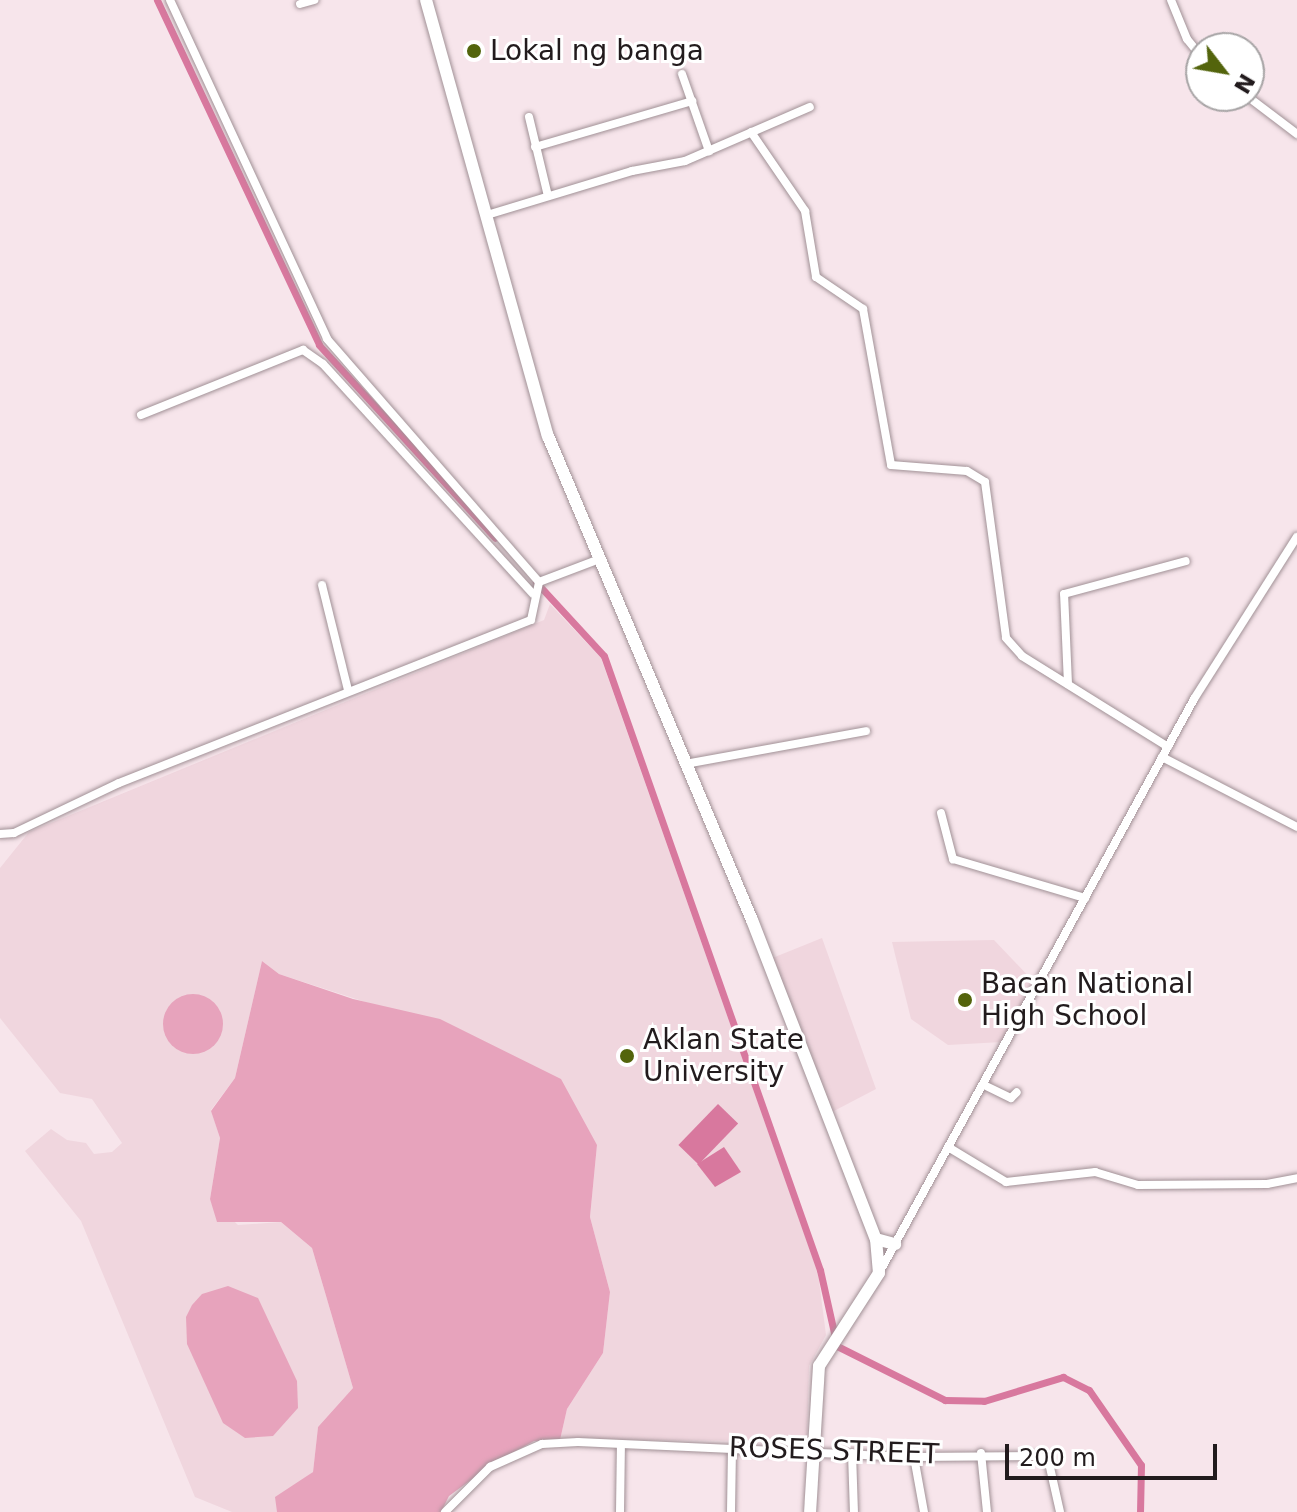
<!DOCTYPE html>
<style>
body{margin:0}
#map{position:relative;width:1297px;height:1512px;overflow:hidden;background:#f7e5eb;font-family:"DejaVu Sans",sans-serif}
div>[style]{position:absolute}
.built>*{inset:0;background:#f0d6de}
.green>*{inset:0;background:#e7a3bc}
.round{border-radius:50%}
.water>*{inset:0;background:#d8789e;transform-origin:0 0}
.canal>*{height:7px;margin:-3.5px;padding:0 3.5px;transform-origin:3.5px;border-radius:3.5px;background:#d8789e}
.roads{filter:drop-shadow(0 0 2px #a19196) drop-shadow(0 0 2px #a19196)}
.minor>*{height:8px;margin:-4px;padding:0 4px;transform-origin:4px;border-radius:4px;background:#fff}
.secondary>*{height:12px;margin:-6px;padding:0 6px;transform-origin:6px;border-radius:6px;background:#fff}
.dots>*{width:22px;height:22px;translate:-50% -50%;box-sizing:border-box;border:4px solid #fff;border-radius:50%}
span{translate:-50% -50%;white-space:nowrap;text-align:center;line-height:1.15;-webkit-text-stroke:6px #fff;paint-order:stroke}
.poi-label{font-size:28px;color:#221b1d}
.left{translate:0 -50%;text-align:left}
.street-label{font-size:28px;color:#221b1d}
.north{position:absolute;left:1185px;top:32px;width:80px;height:80px;box-sizing:border-box;background:#fff;border:2px solid #a7a4a5;border-radius:50%;rotate:121deg;font-size:22px;font-weight:700;line-height:32px;text-align:center;color:#221b1d}
.north::after{content:'';display:block;margin:auto;width:28px;height:36px;background:#53640c;clip-path:polygon(50% 0,100% 100%,50% 72%,0 100%)}
.scale{position:absolute;left:1005px;top:1444px;width:212px;height:36px;box-sizing:border-box;border:4px solid #221b1d;border-top:0;padding-left:10px;font-size:24px;line-height:28px;white-space:nowrap;color:#221b1d;-webkit-text-stroke:6px #fff;paint-order:stroke}
</style>
<div id="map">
<div class="built">
<i style="clip-path:polygon(550px 604px,601px 658px,818px 1273px,826px 1335px,809px 1366px,807px 1441px,560px 1440px,567px 1409px,603px 1353px,610px 1292px,590px 1217px,597px 1145px,417px 1014px,396px 1012px,279px 974px,262px 961px,235px 1078px,211px 1110px,220px 1138px,210px 1199px,238px 1225px,281px 1222px,312px 1248px,353px 1388px,318px 1427px,313px 1472px,283px 1494px,281px 1512px,232px 1512px,195px 1497px,81px 1221px,25px 1151px,51px 1129px,67px 1140px,86px 1143px,94px 1154px,112px 1152px,122px 1143px,92px 1099px,60px 1093px,0 1018px,0 868px,29px 832px,544px 620px)"></i>
<i style="clip-path:polygon(822px 938px,876px 1089px,832px 1112px,770px 959px)"></i>
<i style="clip-path:polygon(994px 940px,1034px 982px,1002px 1042px,948px 1045px,911px 1019px,892px 942px)"></i>
</div>
<div class="green">
<i style="clip-path:polygon(262px 961px,279px 974px,353px 999px,440px 1019px,561px 1079px,597px 1145px,590px 1217px,610px 1292px,603px 1353px,567px 1409px,560px 1440px,534px 1441px,494px 1463px,449px 1496px,441px 1512px,277px 1512px,275px 1497px,313px 1472px,318px 1427px,353px 1388px,312px 1248px,281px 1222px,217px 1222px,210px 1199px,220px 1138px,211px 1111px,235px 1078px)"></i>
<i class="round" style="left:163px;top:994px;width:60px;height:60px"></i>
<i style="clip-path:polygon(228px 1286px,258px 1298px,297px 1381px,298px 1408px,273px 1436px,245px 1438px,223px 1423px,187px 1344px,186px 1317px,192px 1305px,202px 1294px)"></i>
</div>
<div class="water">
<i style="left:718px;top:1104px;width:28px;height:57px;rotate:44deg"></i>
<i style="clip-path:polygon(724px 1147px,741px 1172px,715px 1187px,697px 1164px)"></i>
</div>
<div class="canal">
<i style="left:157px;top:0;width:381px;rotate:64.8deg"></i>
<i style="left:319px;top:345px;width:261px;rotate:47.6deg"></i>
<i style="left:536px;top:582px;width:100px;rotate:47.4deg"></i>
<i style="left:604px;top:656px;width:651px;rotate:70.62deg"></i>
<i style="left:820px;top:1270px;width:78px;rotate:77.4deg"></i>
<i style="left:837px;top:1346px;width:121px;rotate:26.6deg"></i>
<i style="left:945px;top:1400px;width:39px;rotate:1deg"></i>
<i style="left:984px;top:1401px;width:83px;rotate:-16.9deg"></i>
<i style="left:1063px;top:1377px;width:29px;rotate:27deg"></i>
<i style="left:1089px;top:1390px;width:91px;rotate:55.3deg"></i>
<i style="left:1141px;top:1465px;width:47px;rotate:91.2deg"></i>
</div>
<div class="roads">
<div class="minor">
<i style="left:170px;top:0;width:374px;rotate:65.1deg"></i>
<i style="left:327px;top:339px;width:322px;rotate:48.9deg"></i>
<i style="left:1171px;top:0;width:42px;rotate:67.7deg"></i>
<i style="left:1187px;top:39px;width:22px;rotate:51deg"></i>
<i style="left:300px;top:4px;width:15px;rotate:-16deg"></i>
<i style="left:682px;top:74px;width:82px;rotate:70.7deg"></i>
<i style="left:1247px;top:96px;width:63px;rotate:37.2deg"></i>
<i style="left:529px;top:117px;width:81px;rotate:76.5deg"></i>
<i style="left:751px;top:132px;width:96px;rotate:55.6deg"></i>
<i style="left:805px;top:211px;width:67px;rotate:80.5deg"></i>
<i style="left:816px;top:277px;width:57px;rotate:34.2deg"></i>
<i style="left:863px;top:309px;width:158px;rotate:79.8deg"></i>
<i style="left:891px;top:465px;width:76px;rotate:4.5deg"></i>
<i style="left:967px;top:471px;width:21px;rotate:31deg"></i>
<i style="left:985px;top:482px;width:157px;rotate:82.3deg"></i>
<i style="left:1006px;top:638px;width:24px;rotate:48deg"></i>
<i style="left:1022px;top:656px;width:172px;rotate:31.9deg"></i>
<i style="left:535px;top:147px;width:164px;rotate:-16.3deg"></i>
<i style="left:487px;top:215px;width:152px;rotate:-16.9deg"></i>
<i style="left:632px;top:171px;width:54px;rotate:-10.7deg"></i>
<i style="left:685px;top:161px;width:136px;rotate:-23.4deg"></i>
<i style="left:141px;top:415px;width:175px;rotate:-21.9deg"></i>
<i style="left:303px;top:350px;width:24px;rotate:35deg"></i>
<i style="left:323px;top:364px;width:311px;rotate:47.6deg"></i>
<i style="left:322px;top:585px;width:108px;rotate:76.1deg"></i>
<i style="left:1068px;top:684px;width:90px;rotate:-92.5deg"></i>
<i style="left:1064px;top:594px;width:126px;rotate:-15.1deg"></i>
<i style="left:1162px;top:757px;width:152px;rotate:27.4deg"></i>
<i style="left:685px;top:764px;width:184px;rotate:-10.3deg"></i>
<i style="left:941px;top:813px;width:48px;rotate:75.4deg"></i>
<i style="left:953px;top:859px;width:138px;rotate:16.5deg"></i>
<i style="left:0;top:834px;width:14px;rotate:-4deg"></i>
<i style="left:14px;top:833px;width:116px;rotate:-25.5deg"></i>
<i style="left:119px;top:783px;width:443px;rotate:-21.6deg"></i>
<i style="left:531px;top:620px;width:39px;rotate:-78deg"></i>
<i style="left:539px;top:582px;width:62px;rotate:-20.8deg"></i>
<i style="left:984px;top:1085px;width:30px;rotate:26deg"></i>
<i style="left:1011px;top:1098px;width:8px;rotate:-45deg"></i>
<i style="left:948px;top:1147px;width:68px;rotate:31.1deg"></i>
<i style="left:1006px;top:1182px;width:90px;rotate:-6.4deg"></i>
<i style="left:1095px;top:1172px;width:45px;rotate:16.8deg"></i>
<i style="left:1138px;top:1185px;width:129px;rotate:-0.4deg"></i>
<i style="left:1267px;top:1184px;width:31px;rotate:-11deg"></i>
<i style="left:879px;top:1273px;width:655px;rotate:-61.24deg"></i>
<i style="left:1194px;top:699px;width:192px;rotate:-57.6deg"></i>
<i style="left:852px;top:1453px;width:59px;rotate:88.1deg"></i>
<i style="left:981px;top:1453px;width:59px;rotate:84.2deg"></i>
<i style="left:914px;top:1457px;width:56px;rotate:79.7deg"></i>
<i style="left:445px;top:1512px;width:64px;rotate:-45deg"></i>
<i style="left:490px;top:1467px;width:57px;rotate:-23.9deg"></i>
<i style="left:542px;top:1444px;width:36px;rotate:-3deg"></i>
<i style="left:578px;top:1442px;width:336px;rotate:2.6deg"></i>
<i style="left:914px;top:1457px;width:125px;rotate:-0.5deg"></i>
<i style="left:1039px;top:1456px;width:12px;rotate:35deg"></i>
<i style="left:1049px;top:1463px;width:50px;rotate:77.3deg"></i>
<i style="left:620px;top:1512px;width:68px;rotate:-89.2deg"></i>
<i style="left:731px;top:1512px;width:64px;rotate:-89.1deg"></i>
</div>
<div class="secondary">
<i style="left:426px;top:0;width:453px;rotate:74.4deg"></i>
<i style="left:548px;top:436px;width:525px;rotate:67.15deg"></i>
<i style="left:752px;top:920px;width:342px;rotate:68.8deg"></i>
<i style="left:876px;top:1239px;width:34px;rotate:85deg"></i>
<i style="left:879px;top:1273px;width:111px;rotate:122.8deg"></i>
<i style="left:819px;top:1366px;width:146px;rotate:93.5deg"></i>
<i style="left:876px;top:1239px;width:20px;rotate:15deg"></i>
</div>
</div>
<div class="dots">
<i style="left:474px;top:51px;background:#53640c"></i>
<i style="left:965px;top:1000px;background:#53640c"></i>
<i style="left:627px;top:1056px;background:#53640c"></i>
</div>
<div class="poi-label">
<span class="left" style="left:490px;top:51px">Lokal ng banga</span>
<span class="left" style="left:981px;top:1000px">Bacan National<br>High School</span>
<span class="left" style="left:643px;top:1056px">Aklan State<br>University</span>
</div>
<div class="street-label">
<span style="left:834px;top:1451px;rotate:2deg">ROSES STREET</span>
</div>
<div class="north">N</div>
<div class="scale">200 m</div>
</div>
